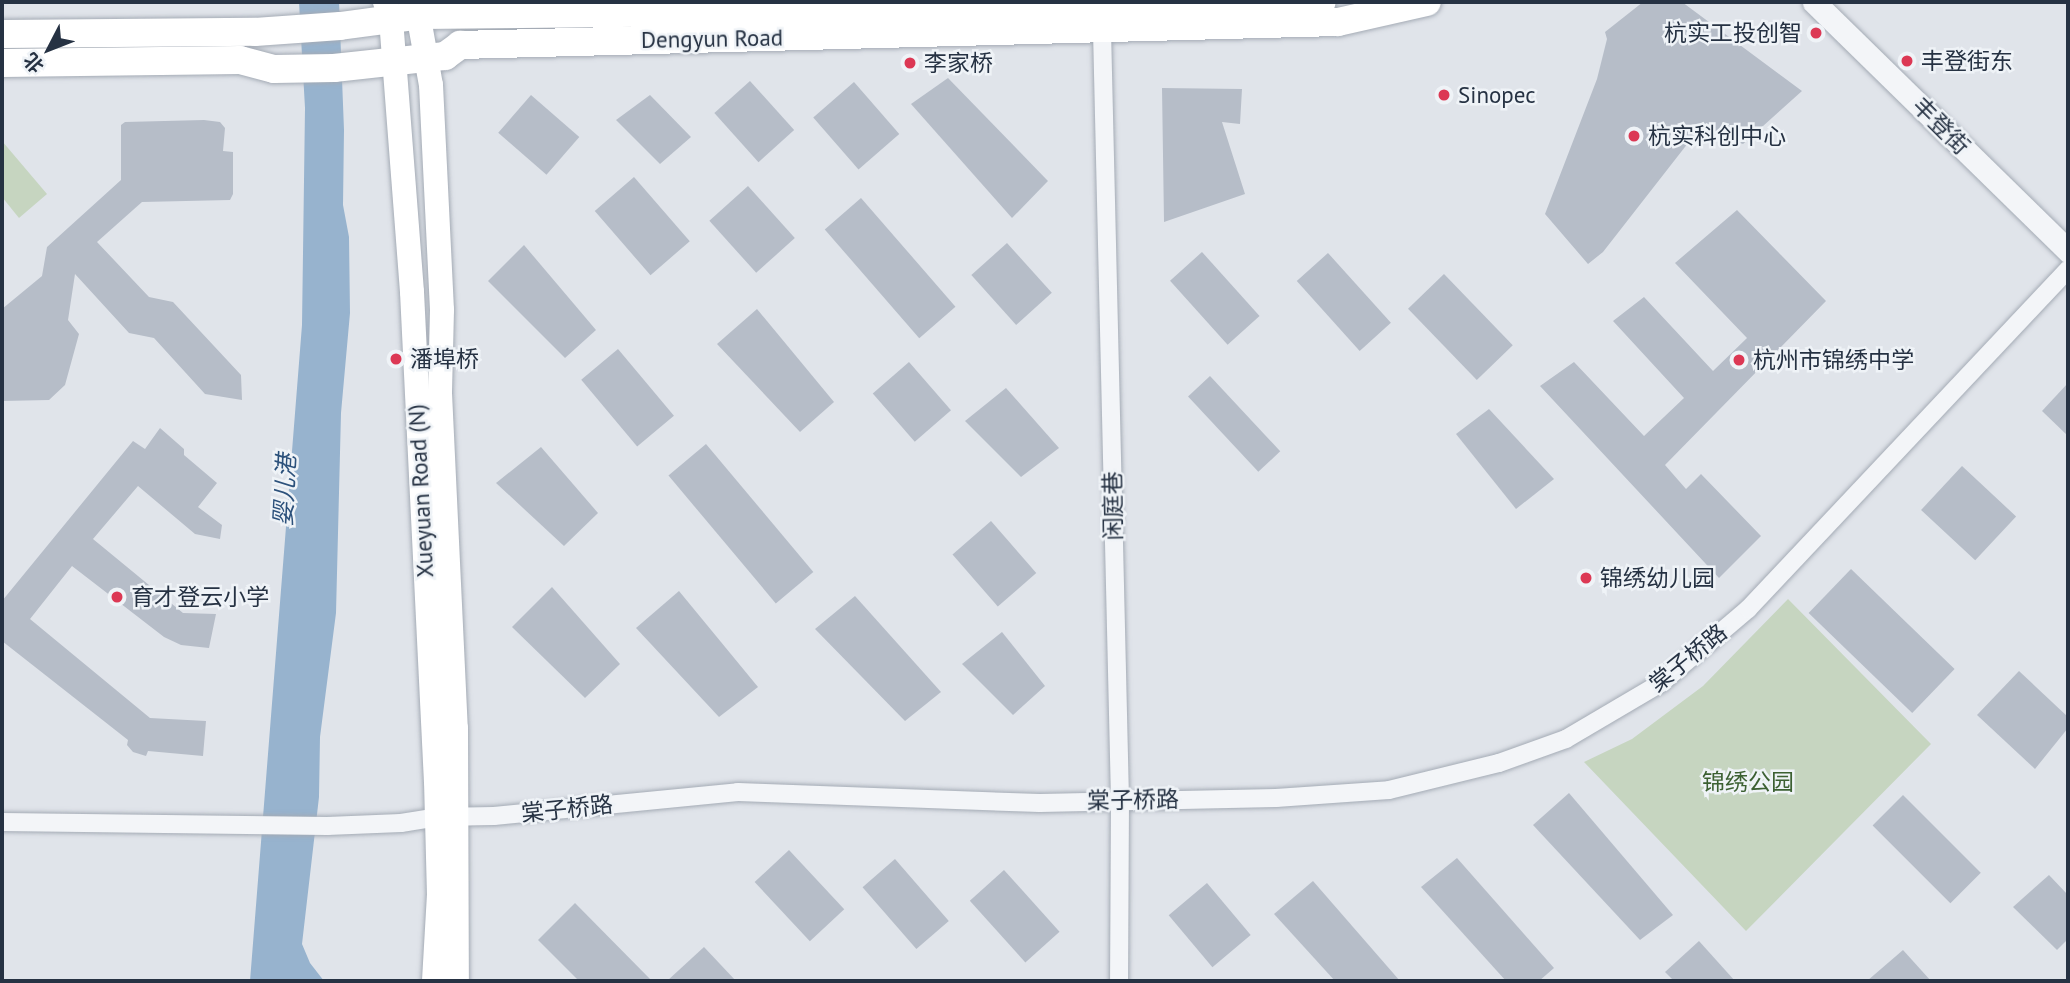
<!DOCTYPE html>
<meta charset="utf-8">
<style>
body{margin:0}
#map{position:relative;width:2070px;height:983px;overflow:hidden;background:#e0e4ea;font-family:"PT Sans","Noto Sans SC",sans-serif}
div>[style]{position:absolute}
.green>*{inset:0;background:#c6d5c0}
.water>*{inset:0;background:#97b3ce}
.building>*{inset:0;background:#b6bdc8;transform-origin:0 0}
.roads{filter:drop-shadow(0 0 2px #a4abb5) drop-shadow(0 0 2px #a4abb5)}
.minor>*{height:18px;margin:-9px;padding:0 9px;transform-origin:9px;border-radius:9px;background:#f3f5f8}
.tertiary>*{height:23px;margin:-11.5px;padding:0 11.5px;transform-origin:11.5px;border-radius:11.5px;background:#f3f5f8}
.secondary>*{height:24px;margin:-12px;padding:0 12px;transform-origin:12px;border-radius:12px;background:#fff}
.primary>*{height:28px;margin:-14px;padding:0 14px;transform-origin:14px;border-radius:14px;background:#fff}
.dots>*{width:19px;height:19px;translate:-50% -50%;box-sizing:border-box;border:4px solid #eff3f7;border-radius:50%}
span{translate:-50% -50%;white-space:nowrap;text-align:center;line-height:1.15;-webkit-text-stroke:5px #eff3f7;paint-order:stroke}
.poi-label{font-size:23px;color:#263243}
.right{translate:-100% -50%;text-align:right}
.left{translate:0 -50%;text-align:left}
.street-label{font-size:23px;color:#263243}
.park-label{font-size:23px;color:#3c6032}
.water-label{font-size:24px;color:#2c517b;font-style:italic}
.frame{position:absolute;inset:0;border:4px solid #263243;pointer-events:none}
.north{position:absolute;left:14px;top:14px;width:70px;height:70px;-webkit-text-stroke:5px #eff3f7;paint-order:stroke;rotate:228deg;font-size:19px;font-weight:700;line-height:28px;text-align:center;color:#263243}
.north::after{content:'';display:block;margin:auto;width:24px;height:32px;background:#263243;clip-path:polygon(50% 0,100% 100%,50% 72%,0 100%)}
</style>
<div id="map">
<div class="green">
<i style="clip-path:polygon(2px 141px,47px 194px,19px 218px,2px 197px)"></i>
<i style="clip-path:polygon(1788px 599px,1931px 744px,1746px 931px,1584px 762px,1632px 739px,1703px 686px)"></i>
</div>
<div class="water">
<i style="clip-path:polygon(299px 2px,339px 2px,344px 130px,343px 205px,349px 237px,350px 313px,341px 413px,336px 613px,320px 737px,319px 797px,302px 944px,310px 963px,324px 981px,250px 981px,302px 325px,305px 108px)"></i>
</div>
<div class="building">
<i style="clip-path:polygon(1643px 2px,1682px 2px,1802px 91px,1743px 144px,1699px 129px,1603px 252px,1588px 264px,1545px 214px,1597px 79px,1607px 39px,1605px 32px)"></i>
<i style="clip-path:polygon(948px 78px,1048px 181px,1012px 218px,911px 104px)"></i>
<i style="left:750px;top:81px;width:66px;height:48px;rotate:48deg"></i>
<i style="left:854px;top:82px;width:69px;height:54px;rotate:49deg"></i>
<i style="clip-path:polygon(1162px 88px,1242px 89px,1240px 124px,1222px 122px,1245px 194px,1164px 222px)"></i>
<i style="left:531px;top:95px;width:64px;height:50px;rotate:41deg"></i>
<i style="clip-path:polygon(650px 95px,691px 137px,660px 164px,616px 120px)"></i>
<i style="clip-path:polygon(204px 120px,220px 122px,225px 128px,223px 151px,233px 152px,233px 194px,230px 200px,142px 202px,97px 242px,149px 297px,173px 302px,241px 375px,242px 400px,205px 394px,154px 338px,129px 333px,75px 274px,68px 320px,79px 334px,65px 385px,49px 400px,2px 401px,2px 309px,42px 276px,47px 247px,121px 180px,121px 125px,125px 122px)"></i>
<i style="left:634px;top:177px;width:85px;height:52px;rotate:49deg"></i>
<i style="left:748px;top:186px;width:70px;height:52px;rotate:48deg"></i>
<i style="left:861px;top:198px;width:144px;height:48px;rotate:49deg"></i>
<i style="clip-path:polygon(1737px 210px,1826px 301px,1665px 465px,1686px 489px,1701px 474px,1761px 536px,1719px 578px,1540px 386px,1574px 362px,1644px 436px,1684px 398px,1613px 321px,1644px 297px,1713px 371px,1747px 338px,1675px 263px)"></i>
<i style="left:1007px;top:243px;width:67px;height:48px;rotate:48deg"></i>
<i style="clip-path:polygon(524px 245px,596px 330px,565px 358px,488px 281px)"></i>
<i style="left:1202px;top:252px;width:86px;height:43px;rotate:48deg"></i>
<i style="left:1328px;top:253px;width:94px;height:42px;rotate:48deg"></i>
<i style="left:1444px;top:274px;width:99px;height:50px;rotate:46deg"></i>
<i style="clip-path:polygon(757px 309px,834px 402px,800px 432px,717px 344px)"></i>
<i style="left:618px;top:349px;width:87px;height:48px;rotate:50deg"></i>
<i style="left:909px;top:362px;width:64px;height:48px;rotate:49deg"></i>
<i style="left:1210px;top:376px;width:103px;height:30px;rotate:47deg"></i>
<i style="clip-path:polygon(2068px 383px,2068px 436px,2042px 411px)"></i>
<i style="clip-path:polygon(1006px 388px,1059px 448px,1021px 477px,965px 421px)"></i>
<i style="clip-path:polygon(1489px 409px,1554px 479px,1516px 509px,1456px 434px)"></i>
<i style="clip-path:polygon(160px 428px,184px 449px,184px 455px,217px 483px,198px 507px,222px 525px,220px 539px,195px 534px,138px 486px,93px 539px,183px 613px,216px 614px,209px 648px,181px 645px,164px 637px,72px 566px,30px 619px,150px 718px,206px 721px,203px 756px,148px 751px,146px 756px,133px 752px,127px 745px,128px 740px,2px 641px,2px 601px,133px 441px,145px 449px)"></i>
<i style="left:706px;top:444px;width:167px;height:49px;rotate:50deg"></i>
<i style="clip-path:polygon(541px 447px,598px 513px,564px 546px,496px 483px)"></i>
<i style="left:1962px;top:466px;width:74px;height:60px;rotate:43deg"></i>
<i style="left:991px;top:521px;width:69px;height:51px;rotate:49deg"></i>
<i style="left:1851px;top:569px;width:144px;height:61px;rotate:44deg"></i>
<i style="clip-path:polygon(552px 587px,620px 664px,585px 698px,512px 627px)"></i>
<i style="clip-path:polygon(679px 591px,758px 687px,719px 717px,636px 628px)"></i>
<i style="clip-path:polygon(855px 596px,941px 692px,905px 721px,815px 629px)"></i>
<i style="clip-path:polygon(1002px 632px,1045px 686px,1013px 715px,962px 664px)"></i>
<i style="clip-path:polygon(2019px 671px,2068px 717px,2068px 728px,2035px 769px,1977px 715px)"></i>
<i style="clip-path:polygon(1569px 793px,1673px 915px,1640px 940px,1533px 825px)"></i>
<i style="left:1903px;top:795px;width:110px;height:43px;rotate:45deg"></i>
<i style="left:789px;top:850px;width:81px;height:47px;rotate:47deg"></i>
<i style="clip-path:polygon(1457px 858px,1554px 968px,1539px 981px,1506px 981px,1421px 887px)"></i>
<i style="left:895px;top:859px;width:82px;height:43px;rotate:49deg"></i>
<i style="left:1004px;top:870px;width:83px;height:46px;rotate:48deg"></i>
<i style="clip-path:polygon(2049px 875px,2068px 895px,2068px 939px,2057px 950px,2013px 907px)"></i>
<i style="clip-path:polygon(1313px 881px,1400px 981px,1335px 981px,1274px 914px)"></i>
<i style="left:1207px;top:883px;width:68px;height:50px;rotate:50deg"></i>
<i style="clip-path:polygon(575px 903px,652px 981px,579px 981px,538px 940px)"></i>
<i style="clip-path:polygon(1699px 941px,1735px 981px,1674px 981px,1665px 972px)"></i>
<i style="clip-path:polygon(704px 947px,736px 981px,667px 981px)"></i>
<i style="clip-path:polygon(1903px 950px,1931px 981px,1867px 981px)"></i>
</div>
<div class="roads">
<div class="minor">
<i style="left:1102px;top:30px;width:770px;rotate:88.66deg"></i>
<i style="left:1120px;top:800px;width:181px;rotate:90.3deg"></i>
<i style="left:2px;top:822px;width:325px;rotate:0.7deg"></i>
<i style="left:327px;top:826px;width:74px;rotate:-2.3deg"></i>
<i style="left:401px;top:823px;width:37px;rotate:-9deg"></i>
<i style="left:438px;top:817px;width:56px;rotate:-1deg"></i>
<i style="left:494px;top:816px;width:245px;rotate:-5.6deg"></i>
<i style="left:738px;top:792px;width:302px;rotate:2.1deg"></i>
<i style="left:1040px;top:803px;width:236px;rotate:-1.2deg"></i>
<i style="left:1276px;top:798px;width:113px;rotate:-4deg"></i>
<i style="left:1389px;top:790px;width:113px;rotate:-13.8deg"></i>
<i style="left:1499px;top:763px;width:71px;rotate:-19.7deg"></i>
<i style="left:1566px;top:739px;width:110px;rotate:-30.5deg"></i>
<i style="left:1661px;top:683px;width:114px;rotate:-40.4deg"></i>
<i style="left:1748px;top:609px;width:467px;rotate:-46.7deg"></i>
</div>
<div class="tertiary">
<i style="left:1814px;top:2px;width:356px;rotate:44.4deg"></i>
</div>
<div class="secondary">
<i style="left:385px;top:2px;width:18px;rotate:71deg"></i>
<i style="left:391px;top:19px;width:274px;rotate:85.6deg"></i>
<i style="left:412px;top:292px;width:490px;rotate:87.2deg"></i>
<i style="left:436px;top:781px;width:113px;rotate:88.5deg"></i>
<i style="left:439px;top:894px;width:87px;rotate:93.3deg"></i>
<i style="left:416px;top:2px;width:84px;rotate:79.8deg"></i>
<i style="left:431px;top:85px;width:225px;rotate:87.2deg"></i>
<i style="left:442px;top:310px;width:83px;rotate:91.4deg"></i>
<i style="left:440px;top:393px;width:335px;rotate:87.3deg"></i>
<i style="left:456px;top:728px;width:253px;rotate:89.8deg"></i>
</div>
<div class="primary">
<i style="left:2px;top:34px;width:253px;rotate:-0.5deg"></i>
<i style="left:255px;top:32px;width:85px;rotate:-4deg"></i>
<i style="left:340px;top:26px;width:82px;rotate:-7.7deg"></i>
<i style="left:421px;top:15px;width:884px;rotate:-0.58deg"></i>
<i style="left:1305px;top:6px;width:17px;rotate:-13deg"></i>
<i style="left:2px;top:63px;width:238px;rotate:-0.7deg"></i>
<i style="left:240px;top:60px;width:35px;rotate:15deg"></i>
<i style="left:274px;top:69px;width:60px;rotate:-1deg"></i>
<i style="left:334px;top:68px;width:112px;rotate:-6.2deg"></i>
<i style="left:445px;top:56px;width:19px;rotate:-36deg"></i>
<i style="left:460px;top:45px;width:878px;rotate:-1.5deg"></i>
<i style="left:1338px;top:22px;width:91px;rotate:-12.7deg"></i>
</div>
</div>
<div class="dots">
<i style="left:1816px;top:33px;background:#dc3854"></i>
<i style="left:1907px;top:61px;background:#dc3854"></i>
<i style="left:910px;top:63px;background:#dc3854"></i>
<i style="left:1444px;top:95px;background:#dc3854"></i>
<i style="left:1634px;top:136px;background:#dc3854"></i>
<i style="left:396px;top:359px;background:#dc3854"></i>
<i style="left:1739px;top:360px;background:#dc3854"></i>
<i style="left:1586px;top:578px;background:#dc3854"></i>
<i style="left:117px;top:597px;background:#dc3854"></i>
</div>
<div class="poi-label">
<span class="right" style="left:1802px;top:33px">杭实工投创智</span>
<span class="left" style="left:1921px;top:61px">丰登街东</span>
<span class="left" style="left:924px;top:63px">李家桥</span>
<span class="left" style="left:1458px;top:95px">Sinopec</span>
<span class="left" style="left:1648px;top:136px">杭实科创中心</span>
<span class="left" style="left:410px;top:359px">潘埠桥</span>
<span class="left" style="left:1753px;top:360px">杭州市锦绣中学</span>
<span class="left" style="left:1600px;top:578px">锦绣幼儿园</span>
<span class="left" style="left:131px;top:597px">育才登云小学</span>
</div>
<div class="street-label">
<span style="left:712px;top:39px;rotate:-1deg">Dengyun Road</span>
<span style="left:1941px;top:126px;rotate:45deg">丰登街</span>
<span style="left:421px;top:491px;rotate:-93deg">Xueyuan Road (N)</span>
<span style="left:1113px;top:506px;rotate:-91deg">闲庭巷</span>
<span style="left:1688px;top:658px;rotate:-39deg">棠子桥路</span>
<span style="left:1133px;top:800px;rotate:-1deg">棠子桥路</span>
<span style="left:567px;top:809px;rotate:-6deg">棠子桥路</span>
</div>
<div class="park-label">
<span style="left:1748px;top:782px">锦绣公园</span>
</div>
<div class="water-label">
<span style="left:285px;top:490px;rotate:-87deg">婴儿港</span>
</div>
<div class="frame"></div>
<div class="north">北</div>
</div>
